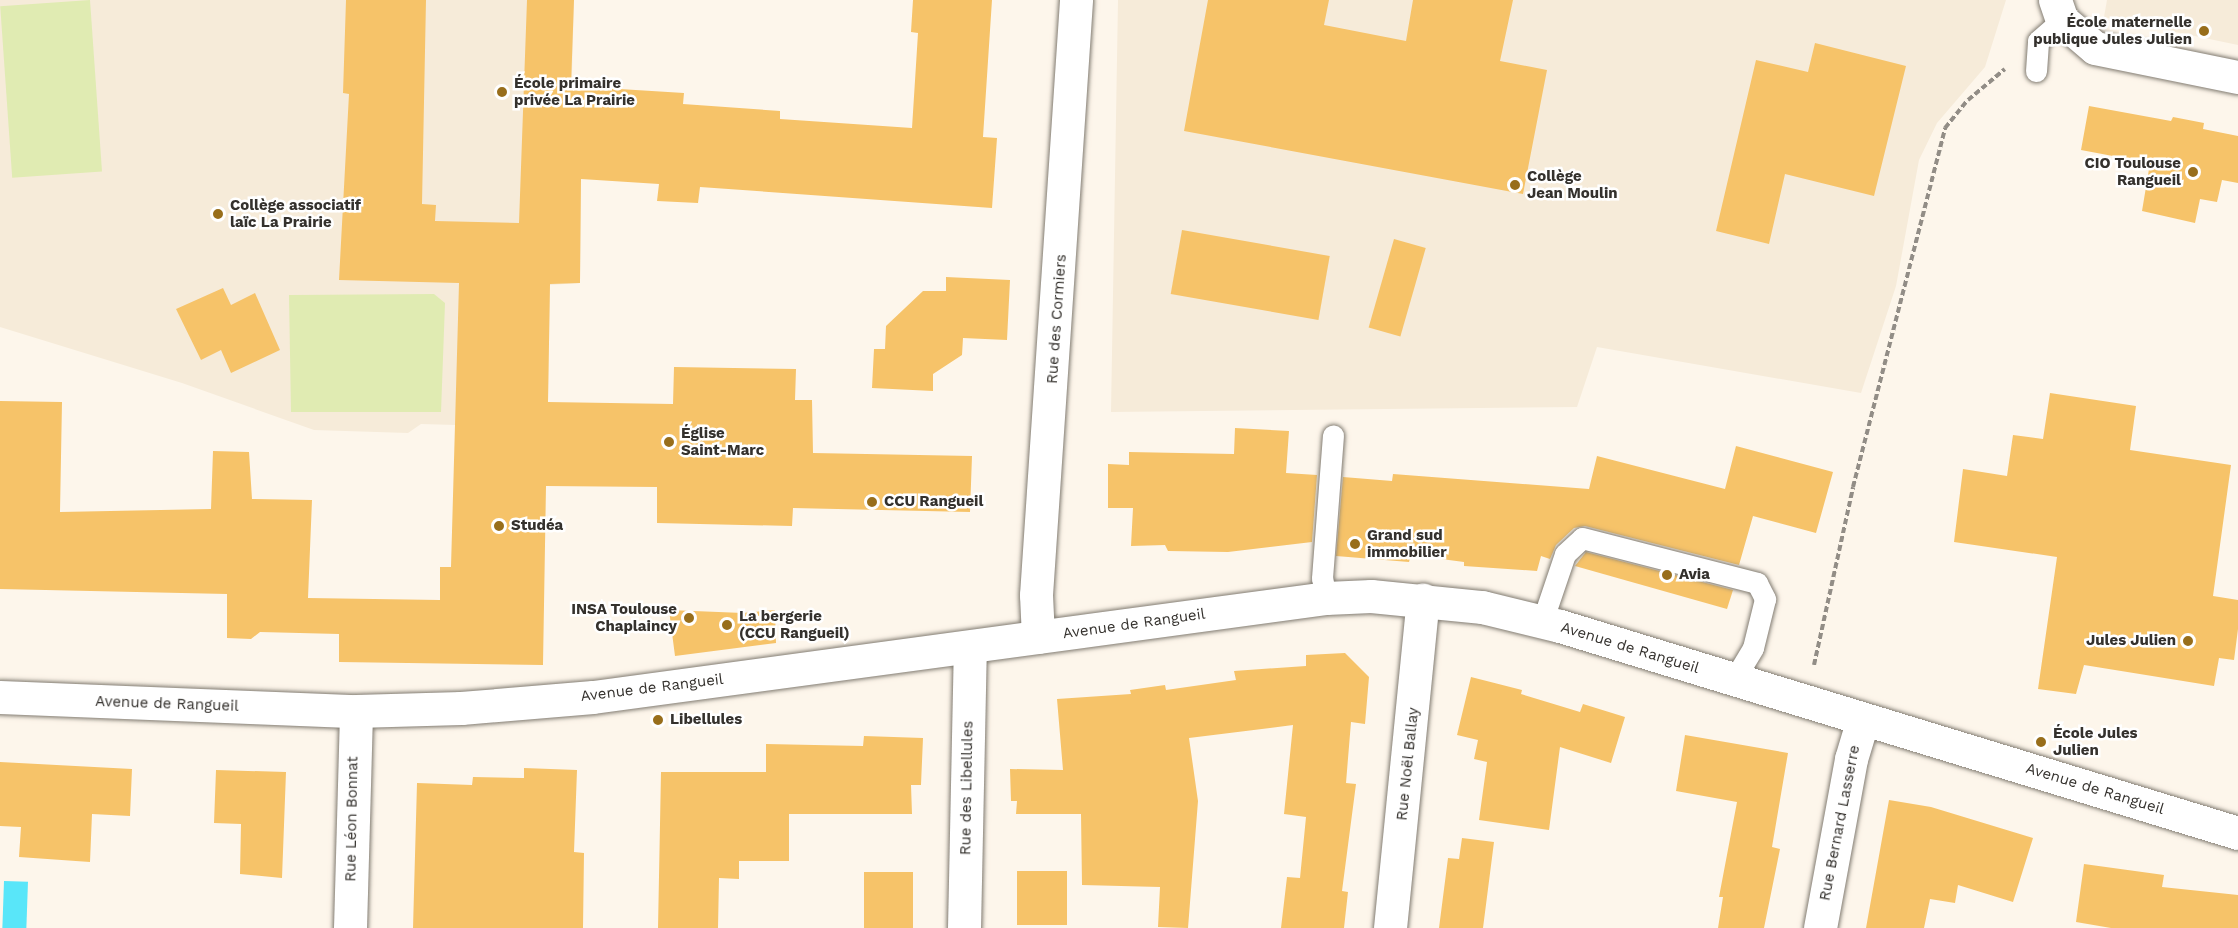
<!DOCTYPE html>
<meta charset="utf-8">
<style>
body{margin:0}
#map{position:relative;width:2238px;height:928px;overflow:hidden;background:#fdf6eb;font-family:"Work Sans",sans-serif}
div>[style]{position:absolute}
.built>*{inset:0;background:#f6ebd9}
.green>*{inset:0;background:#e0ebb2;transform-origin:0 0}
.water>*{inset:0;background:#59e6f9;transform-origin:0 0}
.building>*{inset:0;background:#f6c369;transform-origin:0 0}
.path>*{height:4px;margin-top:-2px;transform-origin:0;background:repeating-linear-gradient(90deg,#928d86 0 6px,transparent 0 9px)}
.roads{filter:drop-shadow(0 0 2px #827c72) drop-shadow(0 0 2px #827c72)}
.lane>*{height:21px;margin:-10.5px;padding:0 10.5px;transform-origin:10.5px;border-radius:10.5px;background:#fff}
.street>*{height:33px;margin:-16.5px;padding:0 16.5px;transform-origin:16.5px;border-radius:16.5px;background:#fff}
.secondary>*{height:33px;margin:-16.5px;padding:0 16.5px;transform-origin:16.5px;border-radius:16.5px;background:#fff}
.dots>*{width:16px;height:16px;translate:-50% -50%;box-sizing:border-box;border:3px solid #fff;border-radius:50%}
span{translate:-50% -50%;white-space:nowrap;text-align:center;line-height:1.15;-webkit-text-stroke:5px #fff;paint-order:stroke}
.poi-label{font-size:15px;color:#34312d;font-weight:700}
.right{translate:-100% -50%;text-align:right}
.left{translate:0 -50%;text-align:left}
.street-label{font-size:15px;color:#34312d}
</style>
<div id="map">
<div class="built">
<i style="clip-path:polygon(0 0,574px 0,569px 183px,581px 184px,580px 283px,550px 285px,548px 402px,456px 425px,421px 424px,408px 433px,314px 430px,182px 383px,0 327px)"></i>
<i style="clip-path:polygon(1118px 0,2006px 0,1985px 67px,1937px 123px,1919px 160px,1896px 286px,1861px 393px,1597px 347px,1577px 407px,1111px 412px)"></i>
<i style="clip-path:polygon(2107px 0,2238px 0,2238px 45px,2104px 17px)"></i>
</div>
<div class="green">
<i style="left:90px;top:0;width:172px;height:90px;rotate:86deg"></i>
<i style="clip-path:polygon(434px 294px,445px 303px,441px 412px,291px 412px,289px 295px)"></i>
</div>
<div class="water">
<i style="left:4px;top:881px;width:24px;height:47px;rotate:2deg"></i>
</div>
<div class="building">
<i style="clip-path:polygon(346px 0,426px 0,422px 204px,436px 205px,435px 221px,519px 223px,527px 0,574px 0,571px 86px,684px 93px,683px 104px,780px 111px,780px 119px,912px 128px,918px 33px,911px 32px,913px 0,992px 0,983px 137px,997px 138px,992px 208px,700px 187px,698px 203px,657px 201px,659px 184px,581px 179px,580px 283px,550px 284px,548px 402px,673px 404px,674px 367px,796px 369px,795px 400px,812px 400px,813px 453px,972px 456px,970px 512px,793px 508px,792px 526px,657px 523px,657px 487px,546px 486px,543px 665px,339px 662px,339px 634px,260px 632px,251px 639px,227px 638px,227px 594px,0 589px,0 401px,62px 402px,60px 512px,211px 509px,213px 451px,249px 452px,252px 499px,312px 500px,308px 598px,440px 600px,440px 567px,451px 567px,459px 283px,339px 280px,349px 94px,343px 93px)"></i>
<i style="clip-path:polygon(1208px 0,1329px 0,1324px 25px,1406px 41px,1413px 0,1513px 0,1500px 61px,1547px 70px,1523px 194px,1184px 131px)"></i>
<i style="clip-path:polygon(1815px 43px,1906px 66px,1874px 196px,1785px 174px,1769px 244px,1716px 231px,1756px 60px,1808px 72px)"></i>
<i style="clip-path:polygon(2089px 106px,2171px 121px,2173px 117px,2204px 123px,2203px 129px,2238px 136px,2238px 183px,2222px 180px,2217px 202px,2200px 199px,2195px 223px,2142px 211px,2150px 163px,2081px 150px)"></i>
<i style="left:1182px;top:230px;width:150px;height:65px;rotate:10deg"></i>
<i style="left:1394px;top:239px;width:33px;height:92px;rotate:16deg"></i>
<i style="clip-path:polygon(946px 277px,1010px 280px,1007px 340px,963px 338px,962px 355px,933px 374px,933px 391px,872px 388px,874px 349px,885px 349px,886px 326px,923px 291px,946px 291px)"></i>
<i style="clip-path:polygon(223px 288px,231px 305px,255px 293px,280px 350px,231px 373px,221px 350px,201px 360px,176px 309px)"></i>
<i style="clip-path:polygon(2050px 393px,2136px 406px,2130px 450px,2231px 465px,2213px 596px,2238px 600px,2238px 629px,2234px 660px,2219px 658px,2214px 686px,2084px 665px,2076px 694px,2038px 689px,2057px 557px,1954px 542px,1963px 469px,2007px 476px,2013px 435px,2043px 439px)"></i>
<i style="clip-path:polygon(1235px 428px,1289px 431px,1286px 473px,1317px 475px,1312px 542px,1228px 552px,1168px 551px,1165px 545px,1131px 546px,1133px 508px,1108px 508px,1108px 464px,1129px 465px,1129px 452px,1234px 454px)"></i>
<i style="clip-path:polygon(1736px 446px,1833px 472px,1816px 533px,1753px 516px,1739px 565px,1585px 526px,1574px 528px,1556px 545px,1550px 559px,1541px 556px,1537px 571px,1464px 566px,1464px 562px,1411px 555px,1409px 562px,1336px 556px,1343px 477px,1392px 481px,1393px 474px,1589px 489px,1597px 456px,1725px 489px)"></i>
<i style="clip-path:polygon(1586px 552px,1733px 590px,1727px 609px,1575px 566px)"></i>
<i style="clip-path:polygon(669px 610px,743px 613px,775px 610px,776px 643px,675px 656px)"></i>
<i style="clip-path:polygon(1345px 653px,1369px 677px,1365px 724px,1351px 722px,1346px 783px,1356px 784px,1342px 891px,1348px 892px,1344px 928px,1281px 928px,1287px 877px,1300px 878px,1306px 817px,1284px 814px,1293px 725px,1189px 738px,1198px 801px,1188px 928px,1158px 927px,1160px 887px,1082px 885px,1081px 814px,1016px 814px,1017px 801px,1011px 801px,1010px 769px,1063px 770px,1057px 699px,1131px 694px,1130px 690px,1165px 685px,1166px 690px,1236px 680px,1234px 671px,1306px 666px,1306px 655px)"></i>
<i style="clip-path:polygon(1471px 677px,1522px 690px,1521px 694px,1580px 712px,1583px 704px,1625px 717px,1611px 763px,1560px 747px,1549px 830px,1479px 820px,1487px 762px,1474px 759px,1478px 740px,1457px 735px)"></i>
<i style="clip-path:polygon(1685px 735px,1788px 753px,1772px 847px,1780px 849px,1764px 928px,1718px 928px,1723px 897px,1719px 897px,1737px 802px,1676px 791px)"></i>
<i style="clip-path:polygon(864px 736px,923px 738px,921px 785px,911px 785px,912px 814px,789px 814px,789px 861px,739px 861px,739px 879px,719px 878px,718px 928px,658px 928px,661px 772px,766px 772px,766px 744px,863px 746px)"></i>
<i style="clip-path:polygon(0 762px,132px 769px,130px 816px,92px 814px,90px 862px,19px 857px,21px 827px,0 826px)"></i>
<i style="clip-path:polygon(524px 768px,577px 770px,574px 852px,584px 853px,583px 928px,413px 928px,417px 783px,472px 785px,473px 777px,524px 778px)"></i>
<i style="clip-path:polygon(216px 770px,286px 772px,282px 878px,240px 874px,241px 824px,214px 823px)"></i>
<i style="clip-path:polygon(1889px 800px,1931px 807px,2033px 838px,2013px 902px,1958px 885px,1955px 903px,1930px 899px,1924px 928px,1866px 928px)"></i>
<i style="clip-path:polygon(1462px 838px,1494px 842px,1483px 928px,1439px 928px,1448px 858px,1459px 859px)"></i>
<i style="clip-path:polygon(2084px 864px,2164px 875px,2162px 887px,2238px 895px,2238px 928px,2111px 928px,2076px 922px)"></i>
<i style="left:1017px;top:871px;width:50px;height:54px"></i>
<i style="left:913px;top:872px;width:56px;height:49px;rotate:90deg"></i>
</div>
<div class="path">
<i style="left:1814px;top:665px;width:182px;rotate:-77.6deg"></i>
<i style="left:1853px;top:487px;width:371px;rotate:-75.6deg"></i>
<i style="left:1945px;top:128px;width:36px;rotate:-51deg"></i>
<i style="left:1968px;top:100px;width:48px;rotate:-40deg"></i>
</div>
<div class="roads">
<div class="lane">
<i style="left:2036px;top:71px;width:30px;rotate:-86deg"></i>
<i style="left:2038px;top:41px;width:32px;rotate:-41deg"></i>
<i style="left:1326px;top:598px;width:20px;rotate:-101deg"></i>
<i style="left:1322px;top:578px;width:143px;rotate:-85.6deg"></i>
<i style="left:1542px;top:622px;width:72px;rotate:-71.3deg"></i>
<i style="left:1565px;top:554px;width:23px;rotate:-43deg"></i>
<i style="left:1582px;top:538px;width:181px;rotate:14.4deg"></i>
<i style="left:1757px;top:583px;width:18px;rotate:63deg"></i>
<i style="left:1765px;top:599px;width:50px;rotate:103.8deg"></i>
<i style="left:1753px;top:648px;width:37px;rotate:121deg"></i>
</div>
<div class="street">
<i style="left:2055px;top:0;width:21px;rotate:71deg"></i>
<i style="left:2062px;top:20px;width:43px;rotate:40.3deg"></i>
<i style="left:2095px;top:48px;width:146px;rotate:11.5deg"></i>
<i style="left:1038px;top:637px;width:42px;rotate:-92.7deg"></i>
<i style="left:1036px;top:595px;width:596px;rotate:-86.15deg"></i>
<i style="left:350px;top:928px;width:217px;rotate:-88.4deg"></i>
<i style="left:964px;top:928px;width:281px;rotate:-88.8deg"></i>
<i style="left:1390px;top:928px;width:330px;rotate:-84.3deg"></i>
<i style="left:1820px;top:928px;width:172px;rotate:-79.6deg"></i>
<i style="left:1851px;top:759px;width:42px;rotate:-73.3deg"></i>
</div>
<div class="secondary">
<i style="left:0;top:697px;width:356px;rotate:2.3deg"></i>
<i style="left:356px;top:711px;width:105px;rotate:-1.6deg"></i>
<i style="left:461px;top:708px;width:132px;rotate:-4.8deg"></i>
<i style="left:593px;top:697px;width:740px;rotate:-7.69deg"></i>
<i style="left:1326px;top:598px;width:45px;rotate:-2.5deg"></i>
<i style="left:1371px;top:596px;width:112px;rotate:5.7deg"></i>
<i style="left:1482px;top:607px;width:80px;rotate:13.7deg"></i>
<i style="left:1560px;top:626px;width:709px;rotate:16.98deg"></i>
</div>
</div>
<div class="dots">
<i style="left:2204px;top:31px;background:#986e1b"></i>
<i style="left:502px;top:92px;background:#986e1b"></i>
<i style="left:2193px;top:172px;background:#986e1b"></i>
<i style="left:1515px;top:185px;background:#986e1b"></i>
<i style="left:218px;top:214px;background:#986e1b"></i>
<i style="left:669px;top:442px;background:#986e1b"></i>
<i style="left:872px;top:502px;background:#986e1b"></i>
<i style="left:499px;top:526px;background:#986e1b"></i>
<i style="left:1355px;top:544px;background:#986e1b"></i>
<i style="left:1667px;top:575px;background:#986e1b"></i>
<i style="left:689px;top:618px;background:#986e1b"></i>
<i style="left:727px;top:625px;background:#986e1b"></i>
<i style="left:2188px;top:641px;background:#986e1b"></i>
<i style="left:658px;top:720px;background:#986e1b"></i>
<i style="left:2041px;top:742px;background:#986e1b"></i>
</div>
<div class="poi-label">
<span class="right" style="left:2192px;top:31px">École maternelle<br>publique Jules Julien</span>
<span class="left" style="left:514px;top:92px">École primaire<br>privée La Prairie</span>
<span class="right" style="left:2181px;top:172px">CIO Toulouse<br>Rangueil</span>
<span class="left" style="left:1527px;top:185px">Collège<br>Jean Moulin</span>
<span class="left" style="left:230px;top:214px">Collège associatif<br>laïc La Prairie</span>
<span class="left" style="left:681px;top:442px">Église<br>Saint-Marc</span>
<span class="left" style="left:884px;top:502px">CCU Rangueil</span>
<span class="left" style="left:511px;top:526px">Studéa</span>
<span class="left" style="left:1367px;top:544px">Grand sud<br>immobilier</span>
<span class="left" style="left:1679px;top:575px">Avia</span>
<span class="right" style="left:677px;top:618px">INSA Toulouse<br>Chaplaincy</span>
<span class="left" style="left:739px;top:625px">La bergerie<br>(CCU Rangueil)</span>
<span class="right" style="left:2176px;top:641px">Jules Julien</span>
<span class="left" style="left:670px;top:720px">Libellules</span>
<span class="left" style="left:2053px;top:742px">École Jules<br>Julien</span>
</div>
<div class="street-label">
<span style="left:1057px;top:319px;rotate:-86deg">Rue des Cormiers</span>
<span style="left:1134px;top:624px;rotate:-8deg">Avenue de Rangueil</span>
<span style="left:1630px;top:648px;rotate:17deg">Avenue de Rangueil</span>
<span style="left:652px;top:688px;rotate:-7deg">Avenue de Rangueil</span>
<span style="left:167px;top:704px;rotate:2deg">Avenue de Rangueil</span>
<span style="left:1408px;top:764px;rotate:-84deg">Rue Noël Ballay</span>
<span style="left:967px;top:788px;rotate:-89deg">Rue des Libellules</span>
<span style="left:2095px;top:789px;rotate:17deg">Avenue de Rangueil</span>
<span style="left:352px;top:819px;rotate:-89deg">Rue Léon Bonnat</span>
<span style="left:1840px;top:823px;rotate:-79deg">Rue Bernard Lasserre</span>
</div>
</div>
